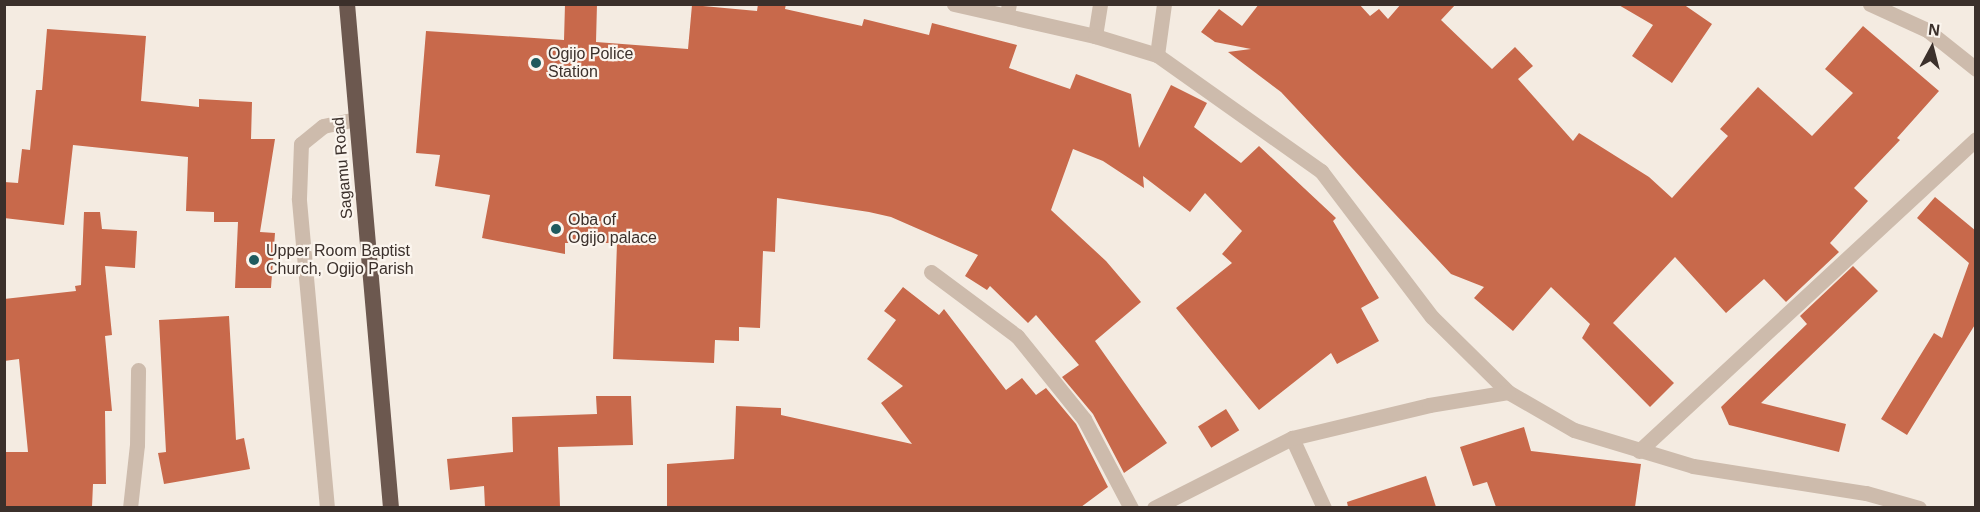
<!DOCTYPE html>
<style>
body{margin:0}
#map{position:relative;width:1980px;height:512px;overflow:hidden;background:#f4ebe1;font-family:Arial,sans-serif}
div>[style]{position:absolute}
.building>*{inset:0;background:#c8694b;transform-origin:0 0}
.service>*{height:15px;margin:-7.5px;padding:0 7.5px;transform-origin:7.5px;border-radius:7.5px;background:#cdbbac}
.minor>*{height:15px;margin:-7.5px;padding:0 7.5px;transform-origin:7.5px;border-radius:7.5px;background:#cdbbac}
.trunk>*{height:16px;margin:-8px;padding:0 8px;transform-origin:8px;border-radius:8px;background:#6c584f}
.dots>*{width:16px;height:16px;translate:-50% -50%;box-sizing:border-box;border:3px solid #fbf5ee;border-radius:50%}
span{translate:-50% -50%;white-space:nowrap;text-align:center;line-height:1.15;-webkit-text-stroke:4.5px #fbf5ee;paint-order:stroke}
.poi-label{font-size:16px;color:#3b302b}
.left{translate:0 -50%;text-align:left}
.street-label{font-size:16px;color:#3b302b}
.frame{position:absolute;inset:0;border:6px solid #3b302b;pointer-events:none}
.north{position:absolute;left:1902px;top:18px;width:60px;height:60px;-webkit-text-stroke:4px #fbf5ee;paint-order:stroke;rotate:7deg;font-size:16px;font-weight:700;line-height:24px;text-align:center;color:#3b302b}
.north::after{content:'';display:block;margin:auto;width:21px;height:27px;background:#3b302b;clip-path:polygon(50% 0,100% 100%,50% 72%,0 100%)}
</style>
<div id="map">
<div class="building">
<i style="clip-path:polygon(565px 4px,597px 4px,596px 42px,688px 49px,692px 5px,757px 11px,758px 4px,786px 4px,785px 9px,862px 26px,864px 19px,929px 35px,932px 23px,1017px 45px,1009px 68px,1070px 89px,1076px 74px,1131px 94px,1139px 148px,1171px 85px,1207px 103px,1194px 127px,1241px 163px,1259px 146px,1336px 218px,1333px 221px,1379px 298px,1361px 308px,1379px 341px,1337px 364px,1331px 353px,1259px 410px,1176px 308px,1232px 263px,1222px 254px,1242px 231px,1205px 193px,1190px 212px,1143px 176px,1144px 188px,1103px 161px,1073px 149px,1051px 210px,1106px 261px,1141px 302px,1095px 341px,1167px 443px,1124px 473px,1093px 414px,1062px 377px,1079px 365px,1036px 315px,1028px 323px,990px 286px,987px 290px,965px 276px,978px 255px,891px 217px,869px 212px,777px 198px,775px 252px,763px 251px,760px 328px,739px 327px,739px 341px,715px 340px,714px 363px,613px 359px,617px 243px,565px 243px,565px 254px,482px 238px,490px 195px,435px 186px,440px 155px,416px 153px,426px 31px,564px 40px)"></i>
<i style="clip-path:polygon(1259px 4px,1359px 4px,1370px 16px,1379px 9px,1388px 19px,1401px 4px,1456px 4px,1441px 20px,1492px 69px,1515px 47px,1533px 66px,1518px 79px,1573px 141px,1579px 133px,1649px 177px,1672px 198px,1728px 136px,1720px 129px,1758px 87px,1812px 136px,1853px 93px,1825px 69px,1863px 26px,1939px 91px,1897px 138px,1900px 140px,1854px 188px,1868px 201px,1830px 243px,1839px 252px,1786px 302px,1764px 279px,1726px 313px,1675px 257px,1613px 323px,1674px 383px,1650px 407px,1582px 338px,1590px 324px,1551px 287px,1513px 331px,1474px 298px,1484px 287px,1451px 274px,1281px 92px,1228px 52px,1251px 49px,1215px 42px,1201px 32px,1219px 9px,1242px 26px)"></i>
<i style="clip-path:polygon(1617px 4px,1683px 4px,1712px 24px,1672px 83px,1632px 56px,1653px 25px)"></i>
<i style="clip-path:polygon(47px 29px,146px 36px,141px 101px,199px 107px,199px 99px,252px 102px,251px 139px,275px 139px,260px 232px,275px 233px,271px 288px,235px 288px,238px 222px,214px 222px,214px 212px,186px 211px,188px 157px,73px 145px,64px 225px,4px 218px,4px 182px,18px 183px,22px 149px,30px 150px,36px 90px,42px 90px)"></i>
<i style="clip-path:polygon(1935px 197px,1976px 231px,1976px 323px,1907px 435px,1881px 419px,1934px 333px,1942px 338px,1969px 263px,1917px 218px)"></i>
<i style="clip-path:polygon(84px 212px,100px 212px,102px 229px,137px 231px,135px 268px,105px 266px,112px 335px,105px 336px,112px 411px,105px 411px,106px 484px,93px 484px,92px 507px,4px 507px,4px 452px,28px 452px,19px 359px,4px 361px,4px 299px,76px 291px,75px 286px,81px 285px)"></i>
<i style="clip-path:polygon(1853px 266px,1878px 291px,1761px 403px,1846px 424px,1839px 452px,1729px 425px,1721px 407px,1807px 324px,1800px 316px)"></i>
<i style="clip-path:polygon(903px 287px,939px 315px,944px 309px,1006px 390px,1022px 378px,1036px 395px,1046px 388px,1076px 424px,1108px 487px,1081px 507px,667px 507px,667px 464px,734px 459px,736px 406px,781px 408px,781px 415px,912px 444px,881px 403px,903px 386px,867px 359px,896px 320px,884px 311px)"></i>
<i style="clip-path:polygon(229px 316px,236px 440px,244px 438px,250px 469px,164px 484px,158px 453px,166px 452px,159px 320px)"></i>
<i style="clip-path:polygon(596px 396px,631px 396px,633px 445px,558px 447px,560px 507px,485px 507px,484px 486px,450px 490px,447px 459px,513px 452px,512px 417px,597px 414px)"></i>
<i style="left:1226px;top:409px;width:25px;height:33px;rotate:58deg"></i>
<i style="clip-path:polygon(1524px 427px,1531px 451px,1641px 464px,1635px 507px,1496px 507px,1487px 482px,1473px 486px,1460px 447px)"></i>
<i style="clip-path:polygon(1426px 476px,1436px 507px,1348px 507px,1347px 502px)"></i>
</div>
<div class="service">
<i style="left:1007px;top:14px;width:10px;rotate:-79deg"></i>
<i style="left:1095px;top:36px;width:32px;rotate:-81deg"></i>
</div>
<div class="minor">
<i style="left:954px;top:4px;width:145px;rotate:12.8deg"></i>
<i style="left:1095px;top:36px;width:65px;rotate:17deg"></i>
<i style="left:1157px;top:55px;width:201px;rotate:35.3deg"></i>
<i style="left:1321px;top:171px;width:183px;rotate:52.8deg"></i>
<i style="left:1432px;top:317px;width:107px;rotate:44.6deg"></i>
<i style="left:1508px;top:392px;width:76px;rotate:29.9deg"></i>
<i style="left:1574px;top:430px;width:124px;rotate:16.8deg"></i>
<i style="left:1693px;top:466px;width:175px;rotate:8.9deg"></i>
<i style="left:1866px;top:493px;width:55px;rotate:15.8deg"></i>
<i style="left:1870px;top:4px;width:63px;rotate:24.5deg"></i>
<i style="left:1927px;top:30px;width:63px;rotate:38.5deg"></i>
<i style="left:1157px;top:55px;width:51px;rotate:-82.2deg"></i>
<i style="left:931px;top:272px;width:107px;rotate:36.7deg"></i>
<i style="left:1017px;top:336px;width:107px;rotate:51.1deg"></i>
<i style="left:1084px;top:419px;width:101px;rotate:62.2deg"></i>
<i style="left:1292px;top:438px;width:77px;rotate:65.4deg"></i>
<i style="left:1639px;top:451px;width:459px;rotate:-42.8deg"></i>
<i style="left:130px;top:508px;width:63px;rotate:-83.7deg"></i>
<i style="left:137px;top:445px;width:75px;rotate:-89.2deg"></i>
<i style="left:327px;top:508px;width:311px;rotate:-95.2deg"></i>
<i style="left:299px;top:198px;width:54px;rotate:-87.9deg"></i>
<i style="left:301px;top:144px;width:28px;rotate:-39deg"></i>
<i style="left:323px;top:126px;width:35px;rotate:-12deg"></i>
<i style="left:1154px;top:508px;width:155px;rotate:-26.9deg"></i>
<i style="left:1292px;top:438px;width:141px;rotate:-13.5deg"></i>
<i style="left:1429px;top:405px;width:80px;rotate:-9.3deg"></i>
</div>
<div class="trunk">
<i style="left:347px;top:4px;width:506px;rotate:85.01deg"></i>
</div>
<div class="dots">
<i style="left:536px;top:63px;background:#1f5a5e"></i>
<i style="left:556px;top:229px;background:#1f5a5e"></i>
<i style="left:254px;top:260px;background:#1f5a5e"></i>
</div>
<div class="poi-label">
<span class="left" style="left:548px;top:63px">Ogijo Police<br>Station</span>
<span class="left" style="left:568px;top:229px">Oba of<br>Ogijo palace</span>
<span class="left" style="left:266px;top:260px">Upper Room Baptist<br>Church, Ogijo Parish</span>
</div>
<div class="street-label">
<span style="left:343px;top:168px;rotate:-95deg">Sagamu Road</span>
</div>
<div class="frame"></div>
<div class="north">N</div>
</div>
